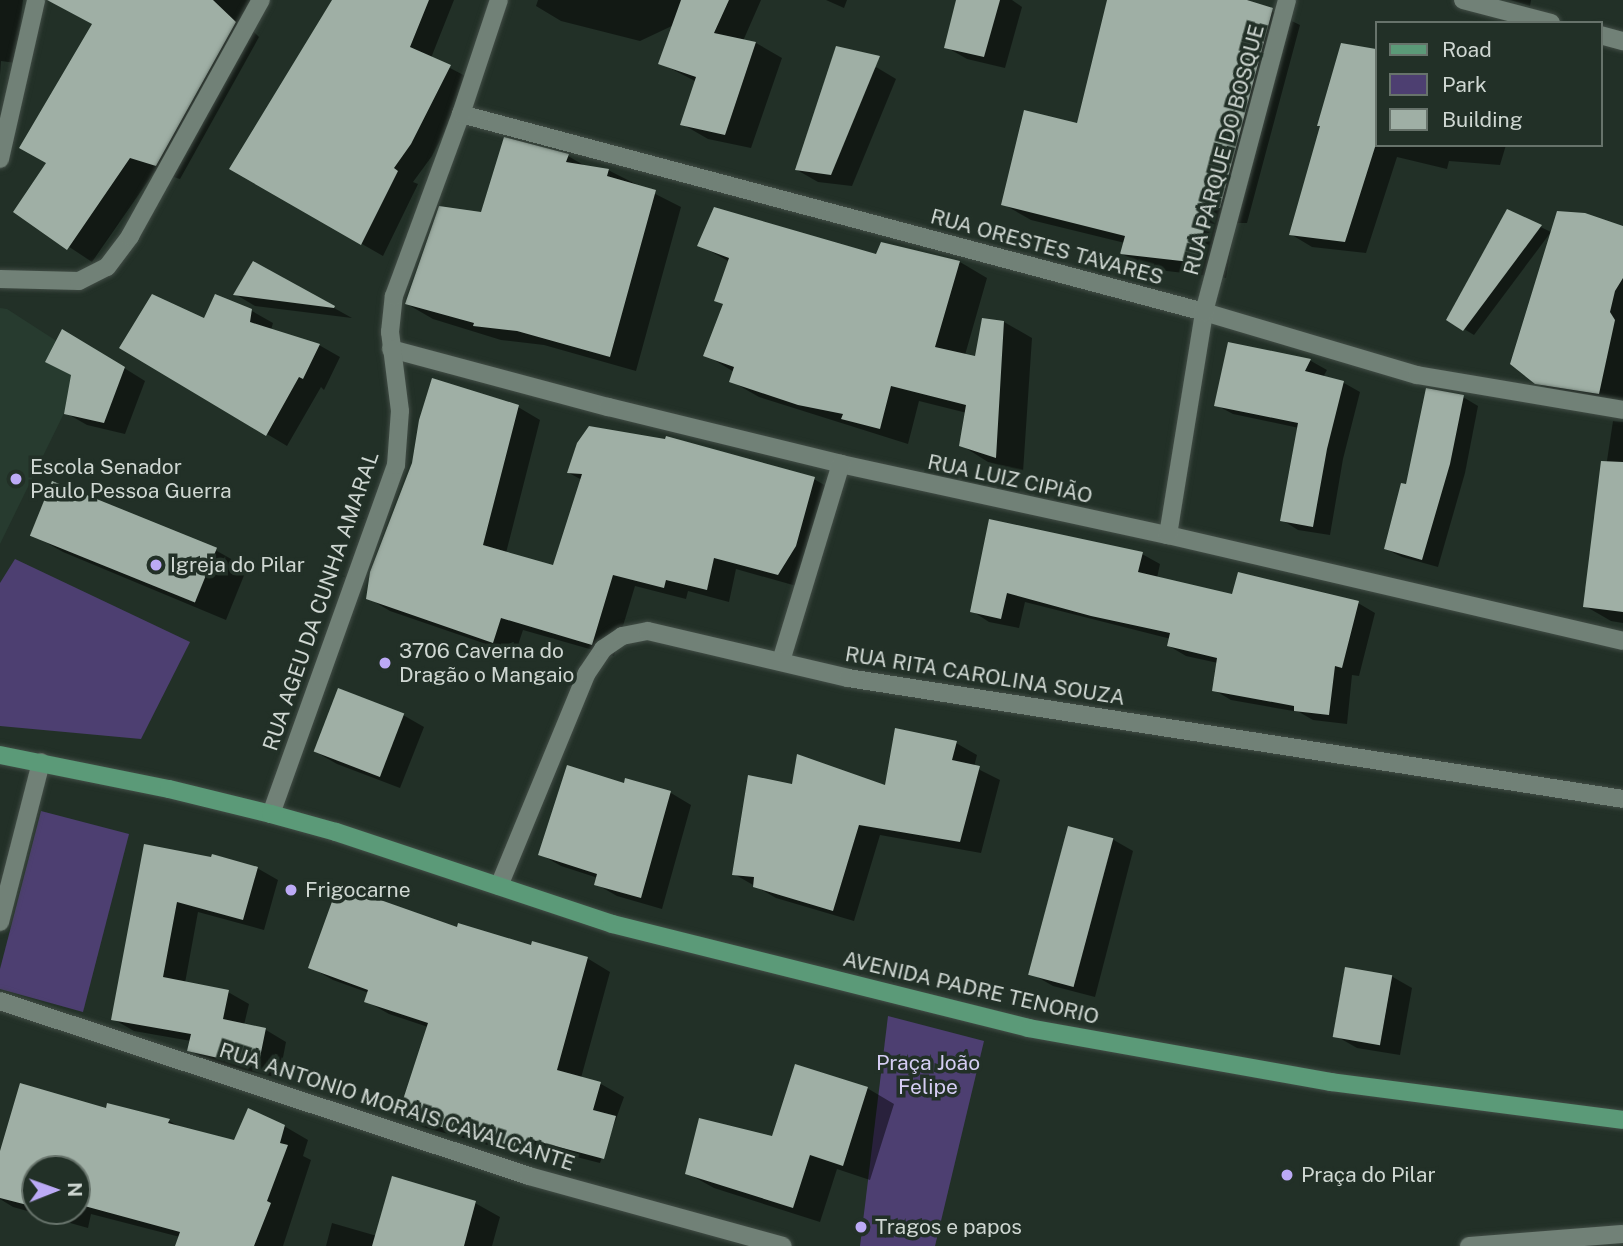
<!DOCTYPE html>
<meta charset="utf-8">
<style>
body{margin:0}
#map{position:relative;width:1623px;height:1246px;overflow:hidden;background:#223027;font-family:"Public Sans",sans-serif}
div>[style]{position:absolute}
.built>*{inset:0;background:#273b2f}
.green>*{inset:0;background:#4d3f71}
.shadow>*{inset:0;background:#0007}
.building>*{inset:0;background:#9fafa5;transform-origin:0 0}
.roads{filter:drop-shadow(0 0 2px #424d46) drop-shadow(0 0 2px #424d46)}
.street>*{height:18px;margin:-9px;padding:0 9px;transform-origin:9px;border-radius:9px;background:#718177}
.secondary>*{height:18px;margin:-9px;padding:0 9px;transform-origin:9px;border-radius:9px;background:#718177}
.primary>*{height:18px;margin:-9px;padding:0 9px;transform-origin:9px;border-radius:9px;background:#5b9a78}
.dots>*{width:19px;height:19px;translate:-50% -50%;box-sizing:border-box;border:4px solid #223027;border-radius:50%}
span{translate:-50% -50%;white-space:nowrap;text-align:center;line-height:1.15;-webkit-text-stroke:7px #223027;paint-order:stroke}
.street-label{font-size:21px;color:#cfd7d2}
.poi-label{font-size:21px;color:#cfd7d2}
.left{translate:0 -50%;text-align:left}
.park-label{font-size:21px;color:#d5cdf3}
.legend{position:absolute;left:1375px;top:21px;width:228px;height:126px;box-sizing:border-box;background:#223027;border:2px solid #67736b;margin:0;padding:9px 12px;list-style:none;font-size:21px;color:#cfd7d2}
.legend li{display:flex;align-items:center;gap:14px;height:35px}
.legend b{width:35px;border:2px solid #67736b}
.north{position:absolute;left:21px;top:1155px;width:70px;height:70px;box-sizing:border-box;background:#223027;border:2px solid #67736b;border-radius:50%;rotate:89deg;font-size:19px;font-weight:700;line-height:28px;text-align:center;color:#cfd7d2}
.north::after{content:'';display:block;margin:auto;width:24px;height:32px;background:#bcaaf6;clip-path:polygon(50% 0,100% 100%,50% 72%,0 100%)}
</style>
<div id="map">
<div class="built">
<i style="clip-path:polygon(0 308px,7px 309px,89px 362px,0 544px)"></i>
</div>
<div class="green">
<i style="clip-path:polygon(15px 559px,190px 642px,141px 739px,0 726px,0 583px)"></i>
<i style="clip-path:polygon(41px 811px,129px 834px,83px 1012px,0 989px,0 969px)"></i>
<i style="clip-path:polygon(888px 1016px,984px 1041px,935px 1246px,860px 1246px)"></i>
</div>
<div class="shadow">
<i style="clip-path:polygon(0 0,23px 0,16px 63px,1px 61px,0 75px)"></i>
<i style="clip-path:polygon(84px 0,268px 0,253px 31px,259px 37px,180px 179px,155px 171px,92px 262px,15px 211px,49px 163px,94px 24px)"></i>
<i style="clip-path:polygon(335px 0,454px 0,431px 58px,471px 79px,432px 156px,413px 182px,418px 184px,383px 256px,231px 169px)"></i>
<i style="clip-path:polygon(538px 0,761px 0,743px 41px,756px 43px,782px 58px,751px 148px,708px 139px,682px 124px,697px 82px,660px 63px,674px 25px,640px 41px,561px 21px,536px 6px)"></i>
<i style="clip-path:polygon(826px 0,847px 0,844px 8px)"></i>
<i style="clip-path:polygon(958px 0,1012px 0,1022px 7px,1005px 68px,967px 59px,946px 47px)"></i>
<i style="clip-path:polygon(1108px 0,1248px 0,1300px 25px,1247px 223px,1235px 223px,1226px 278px,1150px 269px,1122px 254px,1125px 243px,1031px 220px,1003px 204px,1078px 125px)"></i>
<i style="clip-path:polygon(1510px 0,1531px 0,1530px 6px)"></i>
<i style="clip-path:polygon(1342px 45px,1376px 51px,1376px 145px,1506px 145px,1500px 165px,1449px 161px,1447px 169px,1397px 157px,1366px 253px,1312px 247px,1292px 235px)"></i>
<i style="clip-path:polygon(876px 67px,896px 79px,852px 186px,818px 182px,797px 170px)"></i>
<i style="clip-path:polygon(568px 156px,587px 167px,608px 170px,681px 207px,636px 371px,544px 345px,501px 340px,433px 319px,407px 304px,482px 214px)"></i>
<i style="clip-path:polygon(1507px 211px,1551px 232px,1474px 335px,1464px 329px)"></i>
<i style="clip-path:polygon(1623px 228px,1623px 408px,1563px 398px,1536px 382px)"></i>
<i style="clip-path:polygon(882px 244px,960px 262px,987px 278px,965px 355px,977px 358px,1004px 322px,1032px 338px,1023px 472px,988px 462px,961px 445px,967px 413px,919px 401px,908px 444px,759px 397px,731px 381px,734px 372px,706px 355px,725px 305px,716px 300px,730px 262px,699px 245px,878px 256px)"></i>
<i style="clip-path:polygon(253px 263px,352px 318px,255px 306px,235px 294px)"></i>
<i style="clip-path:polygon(252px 311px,273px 323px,271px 330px,319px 345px,340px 357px,324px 390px,321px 387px,287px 446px,122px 347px,205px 321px)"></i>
<i style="clip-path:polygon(84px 343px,145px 381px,125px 434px,87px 425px,66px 413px)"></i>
<i style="clip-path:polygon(1229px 344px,1311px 361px,1327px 370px,1323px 377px,1344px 383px,1360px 392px,1343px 459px,1330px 535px,1298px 530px,1282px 520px,1299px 428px,1233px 414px,1216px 405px)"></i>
<i style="clip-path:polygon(1463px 397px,1478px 406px,1465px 473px,1438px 567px,1402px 557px,1386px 549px,1407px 486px)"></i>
<i style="clip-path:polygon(518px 407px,540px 420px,506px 553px,554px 568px,582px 480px,569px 473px,814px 479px,836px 492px,800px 587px,736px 569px,729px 602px,688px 591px,686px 599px,635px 586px,614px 656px,523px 630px,515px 654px,390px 611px,368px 598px)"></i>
<i style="clip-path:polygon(1613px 421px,1623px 422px,1623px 623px,1611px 621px,1585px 606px)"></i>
<i style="clip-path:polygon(53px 483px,217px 551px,247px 568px,226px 620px,63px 552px,33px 535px)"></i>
<i style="clip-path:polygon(991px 521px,1142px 554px,1160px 564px,1157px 578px,1233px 596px,1358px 603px,1375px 613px,1359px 676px,1352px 675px,1347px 724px,1313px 720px,1299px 712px,1231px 700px,1214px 690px,1218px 663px,1186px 656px,1169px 646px,1171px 639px,1025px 602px,1019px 628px,989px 622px,972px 611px)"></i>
<i style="clip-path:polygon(403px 715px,424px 727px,400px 788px,337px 764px,316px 752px)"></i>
<i style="clip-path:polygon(956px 743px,977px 755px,974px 767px,1000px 780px,981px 853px,880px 835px,854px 921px,776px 898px,734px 874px,793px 786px,887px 787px)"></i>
<i style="clip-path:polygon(626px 780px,671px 793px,691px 805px,662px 909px,617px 896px,596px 884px,598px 878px,561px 866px,540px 854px,625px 785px)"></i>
<i style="clip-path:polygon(1112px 839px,1133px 851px,1095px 997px,1053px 986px,1032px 974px)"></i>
<i style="clip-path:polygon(145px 846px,257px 868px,278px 880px,264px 930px,198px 912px,185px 983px,228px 992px,249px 1004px,244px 1025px,266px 1030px,286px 1042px,279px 1078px,210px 1062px,189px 1050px,191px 1041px,134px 1031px,113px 1019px)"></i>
<i style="clip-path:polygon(458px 929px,587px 958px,610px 972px,581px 1078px,601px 1084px,624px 1097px,600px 1163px,553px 1151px,549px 1162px,423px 1127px,400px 1114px,428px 1027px,389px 1014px,366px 1001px,369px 993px,333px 980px,310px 967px)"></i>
<i style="clip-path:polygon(1391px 976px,1412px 988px,1400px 1055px,1357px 1048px,1336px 1036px)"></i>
<i style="clip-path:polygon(867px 1088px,894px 1104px,870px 1180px,837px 1169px,820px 1222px,714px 1188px,687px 1173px,773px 1138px)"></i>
<i style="clip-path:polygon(evenodd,107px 1110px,169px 1121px,182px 1128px,235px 1142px,284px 1126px,308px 1140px,303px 1156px,311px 1160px,283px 1246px,177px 1246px,180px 1237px,91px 1214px,88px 1228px,13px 1207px,0 1199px,0 1157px,107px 1110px,35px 1169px,77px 1169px,77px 1211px,35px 1211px,35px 1169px)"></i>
<i style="clip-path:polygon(475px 1203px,500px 1217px,492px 1246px,326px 1246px,332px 1223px,377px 1236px)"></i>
</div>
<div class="building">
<i style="clip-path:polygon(47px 0,213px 0,236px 22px,156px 166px,130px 158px,67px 250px,13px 212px,46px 163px,19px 148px,92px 24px)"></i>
<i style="clip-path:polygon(332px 0,429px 0,410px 47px,451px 65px,411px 144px,394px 168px,398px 171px,361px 245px,229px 169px)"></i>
<i style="clip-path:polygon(681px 0,729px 0,714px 33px,756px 42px,725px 135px,680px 125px,696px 77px,658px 64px)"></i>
<i style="clip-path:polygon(956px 0,1000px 0,984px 57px,944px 48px)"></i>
<i style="clip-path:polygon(1107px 0,1247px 0,1273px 8px,1220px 208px,1207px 208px,1199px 263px,1120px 254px,1125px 236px,1001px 205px,1024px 110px,1077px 123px)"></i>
<i style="clip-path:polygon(1341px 43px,1376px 49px,1376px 144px,1345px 242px,1289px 235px,1320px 126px,1317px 126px)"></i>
<i style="clip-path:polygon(836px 46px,880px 56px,831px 175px,795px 170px)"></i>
<i style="clip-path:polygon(504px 137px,569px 154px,566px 162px,609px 169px,607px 176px,656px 190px,610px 357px,517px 331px,473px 326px,474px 323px,405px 304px,439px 206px,481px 212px)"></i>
<i style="clip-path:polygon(714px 207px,876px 254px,881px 242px,960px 261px,935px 347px,975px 356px,982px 318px,1004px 321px,996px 458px,959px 446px,966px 405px,891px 386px,880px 429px,841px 419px,843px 414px,798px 405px,729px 382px,734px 367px,703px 356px,723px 304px,714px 301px,729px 258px,697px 246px)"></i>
<i style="clip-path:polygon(1507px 209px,1542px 225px,1463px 331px,1446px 320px)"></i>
<i style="clip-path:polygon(1557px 211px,1585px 213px,1623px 226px,1623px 278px,1615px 291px,1610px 312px,1615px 320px,1599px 394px,1535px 384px,1510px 364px)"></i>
<i style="clip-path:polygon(253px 261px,335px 306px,334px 308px,233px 295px)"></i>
<i style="clip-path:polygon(152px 294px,204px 318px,215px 294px,252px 309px,250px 322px,320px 344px,303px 379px,299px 377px,266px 436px,119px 348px)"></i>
<i style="clip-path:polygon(62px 329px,125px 367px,104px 423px,64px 414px,71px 375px,45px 362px)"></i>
<i style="clip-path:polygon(1228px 342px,1311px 359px,1305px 371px,1344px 381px,1327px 449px,1313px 527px,1280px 521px,1298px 423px,1214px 406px)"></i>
<i style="clip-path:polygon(432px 378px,519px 405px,483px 545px,553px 565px,582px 474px,567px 473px,577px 443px,589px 426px,665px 439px,666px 436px,815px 477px,796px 546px,778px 575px,714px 558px,707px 590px,666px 580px,664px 588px,613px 575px,592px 645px,501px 618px,493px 643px,366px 599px,370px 572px,412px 463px,419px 420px)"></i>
<i style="clip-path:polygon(1426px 388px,1464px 395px,1450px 464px,1422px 560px,1384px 549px,1401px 483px,1406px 484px)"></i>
<i style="clip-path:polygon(1601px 461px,1623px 462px,1623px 612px,1583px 607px)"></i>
<i style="left:52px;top:481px;width:178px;height:59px;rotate:22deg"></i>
<i style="clip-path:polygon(989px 519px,1143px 552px,1138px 572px,1232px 594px,1238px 572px,1359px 601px,1342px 668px,1335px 666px,1329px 715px,1294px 711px,1294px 706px,1212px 691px,1217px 658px,1167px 646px,1170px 633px,1091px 616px,1007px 593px,1001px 619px,970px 612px)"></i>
<i style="left:338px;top:688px;width:71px;height:68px;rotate:21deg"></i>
<i style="clip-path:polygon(895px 728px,957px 741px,952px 760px,980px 766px,960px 842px,859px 825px,833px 911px,753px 887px,754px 877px,732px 875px,748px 775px,792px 784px,797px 754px,885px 785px)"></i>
<i style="clip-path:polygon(567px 765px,624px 783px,625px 778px,671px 791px,641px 898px,594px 885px,597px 874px,538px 855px)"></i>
<i style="left:1068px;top:826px;width:47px;height:154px;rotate:15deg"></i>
<i style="clip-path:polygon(144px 844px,211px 857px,212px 854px,258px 867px,243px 920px,177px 902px,163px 977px,229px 990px,223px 1019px,266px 1028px,258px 1067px,187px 1051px,191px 1034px,111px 1020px)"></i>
<i style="clip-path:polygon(338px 885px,457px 927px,458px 923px,531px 945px,532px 941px,588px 957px,557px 1070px,601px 1082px,593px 1110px,616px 1116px,604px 1159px,529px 1139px,526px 1150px,398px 1115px,428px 1023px,364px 1002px,368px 990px,308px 968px)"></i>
<i style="left:1345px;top:967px;width:48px;height:71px;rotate:10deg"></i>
<i style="clip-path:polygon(795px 1064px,868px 1087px,843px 1166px,810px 1155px,793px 1208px,685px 1174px,699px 1118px,772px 1136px)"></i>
<i style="clip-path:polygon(20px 1083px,106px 1108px,107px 1103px,170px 1119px,168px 1123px,234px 1140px,248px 1108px,285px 1125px,280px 1143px,288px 1145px,267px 1201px,271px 1203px,254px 1246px,175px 1246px,180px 1232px,77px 1204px,77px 1169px,35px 1169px,35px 1207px,0 1198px,0 1151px)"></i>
<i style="clip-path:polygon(392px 1176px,476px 1201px,464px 1246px,372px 1246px)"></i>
</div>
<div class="roads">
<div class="street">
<i style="left:1463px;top:0;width:91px;rotate:14.6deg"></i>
<i style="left:1600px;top:35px;width:24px;rotate:15deg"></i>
<i style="left:461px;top:114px;width:769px;rotate:14.92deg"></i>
<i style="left:1204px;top:312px;width:222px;rotate:16.5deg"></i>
<i style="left:1417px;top:375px;width:209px;rotate:9.6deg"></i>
<i style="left:0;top:159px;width:163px;rotate:-77.2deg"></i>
<i style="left:0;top:279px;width:79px;rotate:1.5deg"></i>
<i style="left:79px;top:281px;width:31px;rotate:-27deg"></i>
<i style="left:107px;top:267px;width:39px;rotate:-53deg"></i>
<i style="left:130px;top:236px;width:270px;rotate:-61deg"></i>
<i style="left:391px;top:349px;width:225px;rotate:15deg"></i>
<i style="left:608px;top:407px;width:240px;rotate:13.7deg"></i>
<i style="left:841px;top:464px;width:335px;rotate:12.3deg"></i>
<i style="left:1168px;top:535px;width:467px;rotate:13.1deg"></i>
<i style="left:1168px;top:535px;width:226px;rotate:-80.8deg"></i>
<i style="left:1204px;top:312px;width:323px;rotate:-75.1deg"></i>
<i style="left:781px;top:661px;width:206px;rotate:-73.1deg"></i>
<i style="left:499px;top:886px;width:230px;rotate:-67.6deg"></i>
<i style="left:587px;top:673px;width:29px;rotate:-56deg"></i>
<i style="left:603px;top:649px;width:23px;rotate:-34deg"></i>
<i style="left:622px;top:636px;width:26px;rotate:-11deg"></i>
<i style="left:648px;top:631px;width:205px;rotate:13.2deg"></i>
<i style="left:848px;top:678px;width:784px;rotate:8.87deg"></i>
<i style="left:0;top:922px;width:165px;rotate:-75.6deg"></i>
<i style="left:0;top:1001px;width:557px;rotate:18.3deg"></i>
<i style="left:529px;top:1176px;width:263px;rotate:15.4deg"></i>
<i style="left:1469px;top:1246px;width:154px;rotate:-4.5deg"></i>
</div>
<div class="secondary">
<i style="left:271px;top:814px;width:371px;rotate:-70.3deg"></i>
<i style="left:396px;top:465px;width:54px;rotate:-85.8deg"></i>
<i style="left:400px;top:411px;width:80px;rotate:-97.2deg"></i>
<i style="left:390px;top:332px;width:36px;rotate:-84deg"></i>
<i style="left:394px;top:296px;width:194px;rotate:-69.8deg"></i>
<i style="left:461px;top:114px;width:120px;rotate:-71.6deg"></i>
</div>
<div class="primary">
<i style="left:0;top:755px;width:172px;rotate:11.4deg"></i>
<i style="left:169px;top:789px;width:105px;rotate:13.8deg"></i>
<i style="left:271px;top:814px;width:67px;rotate:15.5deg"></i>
<i style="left:336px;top:832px;width:291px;rotate:18.4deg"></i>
<i style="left:612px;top:924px;width:429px;rotate:14deg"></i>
<i style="left:1028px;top:1028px;width:308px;rotate:10.1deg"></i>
<i style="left:1331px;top:1082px;width:294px;rotate:7.4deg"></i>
</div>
</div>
<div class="dots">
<i style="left:16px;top:479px;background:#bcaaf6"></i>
<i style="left:156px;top:565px;background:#bcaaf6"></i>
<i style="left:385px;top:663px;background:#bcaaf6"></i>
<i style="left:291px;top:890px;background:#bcaaf6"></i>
<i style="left:1287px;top:1175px;background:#bcaaf6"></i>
<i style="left:861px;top:1227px;background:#bcaaf6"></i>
</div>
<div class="street-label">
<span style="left:1224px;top:150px;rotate:-75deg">RUA PARQUE DO BOSQUE</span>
<span style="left:1047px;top:247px;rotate:15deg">RUA ORESTES TAVARES</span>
<span style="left:1010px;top:479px;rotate:12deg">RUA LUIZ CIPIÃO</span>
<span style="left:321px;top:601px;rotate:-71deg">RUA AGEU DA CUNHA AMARAL</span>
<span style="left:985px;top:676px;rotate:9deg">RUA RITA CAROLINA SOUZA</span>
<span style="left:971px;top:988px;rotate:13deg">AVENIDA PADRE TENORIO</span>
<span style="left:397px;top:1107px;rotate:18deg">RUA ANTONIO MORAIS CAVALCANTE</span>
</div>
<div class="poi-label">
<span class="left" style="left:30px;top:479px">Escola Senador<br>Paulo Pessoa Guerra</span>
<span class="left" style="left:170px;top:565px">Igreja do Pilar</span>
<span class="left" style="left:399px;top:663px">3706 Caverna do<br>Dragão o Mangaio</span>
<span class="left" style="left:305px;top:890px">Frigocarne</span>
<span class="left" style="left:1301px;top:1175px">Praça do Pilar</span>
<span class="left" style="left:875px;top:1227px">Tragos e papos</span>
</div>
<div class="park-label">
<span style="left:928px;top:1075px">Praça João<br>Felipe</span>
</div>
<ul class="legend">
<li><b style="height:9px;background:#5b9a78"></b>Road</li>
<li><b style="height:19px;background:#4d3f71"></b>Park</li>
<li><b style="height:19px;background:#9fafa5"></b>Building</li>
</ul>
<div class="north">N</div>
</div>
